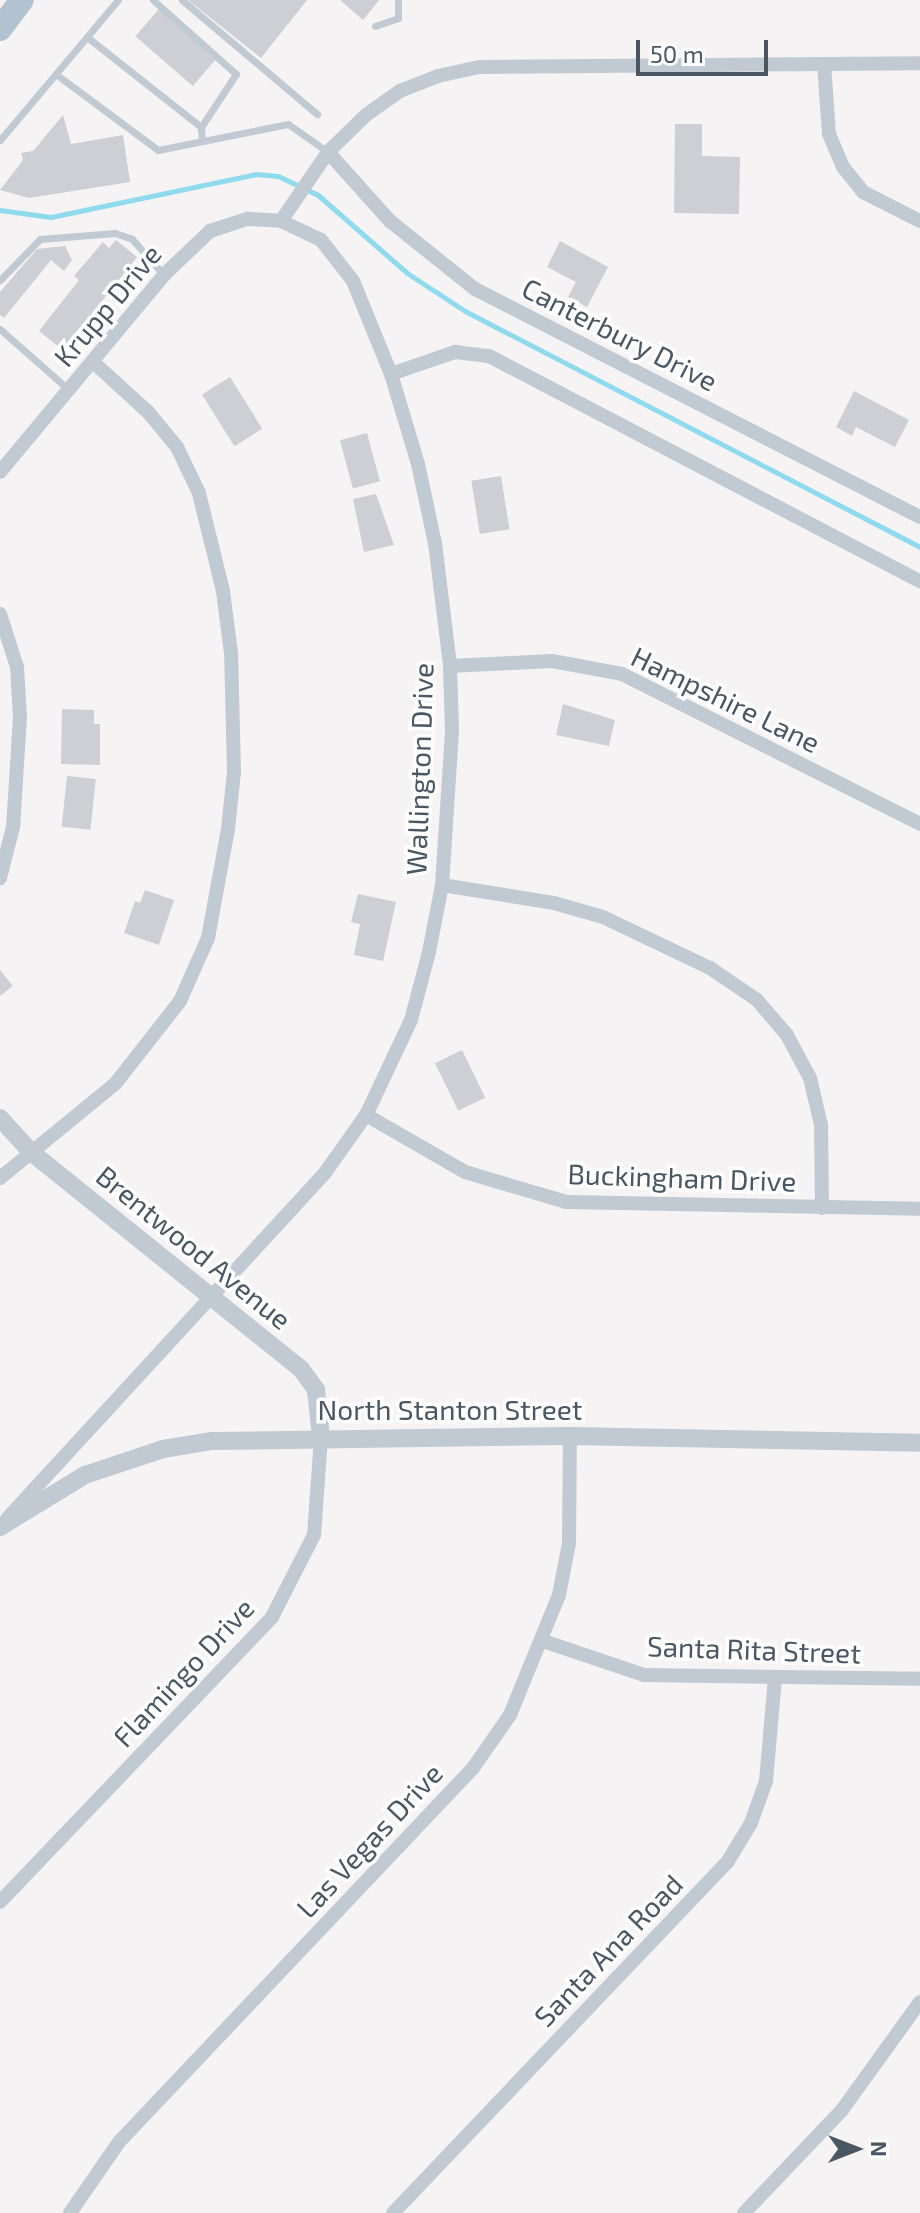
<!DOCTYPE html>
<style>
body{margin:0}
#map{position:relative;width:920px;height:2213px;overflow:hidden;background:#f5f3f3;font-family:"Exo 2",sans-serif}
div>[style]{position:absolute}
.stream>*{height:5px;margin:-2.5px;padding:0 2.5px;transform-origin:2.5px;border-radius:2.5px;background:#90daee}
.building>*{inset:0;background:#cdcfd5;transform-origin:0 0}
.service>*{height:7px;margin:-3.5px;padding:0 3.5px;transform-origin:3.5px;border-radius:3.5px;background:#c1cad2}
.minor>*{height:14px;margin:-7px;padding:0 7px;transform-origin:7px;border-radius:7px;background:#c1cad2}
.tertiary>*{height:18px;margin:-9px;padding:0 9px;transform-origin:9px;border-radius:9px;background:#c1cad2}
.primary>*{height:24px;margin:-12px;padding:0 12px;transform-origin:12px;border-radius:12px;background:#b3c2d1}
span{translate:-50% -50%;white-space:nowrap;text-align:center;line-height:1.15;-webkit-text-stroke:7px #fff;paint-order:stroke}
.street-label{font-size:28px;color:#4a5661}
.north{position:absolute;left:816px;top:2109px;width:80px;height:80px;-webkit-text-stroke:6px #fff;paint-order:stroke;rotate:90deg;font-size:22px;font-weight:700;line-height:32px;text-align:center;color:#4a5661}
.north::after{content:'';display:block;margin:auto;width:28px;height:36px;background:#4a5661;clip-path:polygon(50% 0,100% 100%,50% 72%,0 100%)}
.scale{position:absolute;left:636px;top:40px;width:132px;height:36px;box-sizing:border-box;border:4px solid #4a5661;border-top:0;padding-left:10px;font-size:24px;line-height:28px;white-space:nowrap;color:#4a5661;-webkit-text-stroke:6px #fff;paint-order:stroke}
</style>
<div id="map">
<div class="stream">
<i style="left:0;top:210px;width:51px;rotate:7.8deg"></i>
<i style="left:51px;top:217px;width:209px;rotate:-11.8deg"></i>
<i style="left:256px;top:174px;width:22px;rotate:5deg"></i>
<i style="left:278px;top:176px;width:44px;rotate:25.4deg"></i>
<i style="left:318px;top:195px;width:118px;rotate:41.2deg"></i>
<i style="left:407px;top:273px;width:69px;rotate:33.2deg"></i>
<i style="left:465px;top:311px;width:513px;rotate:27.41deg"></i>
</div>
<div class="building">
<i style="clip-path:polygon(188px 0,307px 0,261px 58px)"></i>
<i style="clip-path:polygon(340px 0,379px 0,363px 20px)"></i>
<i style="left:159px;top:9px;width:76px;height:36px;rotate:41deg"></i>
<i style="clip-path:polygon(63px 115px,71px 144px,123px 135px,130px 182px,29px 198px,0 190px,23px 160px,21px 153px,33px 151px)"></i>
<i style="clip-path:polygon(675px 124px,702px 124px,702px 156px,740px 157px,739px 214px,674px 213px)"></i>
<i style="clip-path:polygon(116px 240px,137px 257px,63px 350px,39px 331px,79px 280px,74px 276px,103px 242px,109px 248px)"></i>
<i style="clip-path:polygon(560px 241px,608px 267px,587px 307px,568px 297px,576px 282px,547px 267px)"></i>
<i style="clip-path:polygon(65px 246px,72px 260px,64px 271px,51px 260px,4px 318px,0 315px,0 292px,37px 249px)"></i>
<i style="left:230px;top:377px;width:61px;height:33px;rotate:58deg"></i>
<i style="clip-path:polygon(854px 391px,909px 420px,895px 447px,856px 427px,852px 436px,836px 427px)"></i>
<i style="left:367px;top:433px;width:50px;height:28px;rotate:75deg"></i>
<i style="left:501px;top:476px;width:54px;height:30px;rotate:81deg"></i>
<i style="clip-path:polygon(376px 494px,394px 545px,364px 552px,353px 499px)"></i>
<i style="clip-path:polygon(563px 704px,615px 720px,609px 746px,556px 735px)"></i>
<i style="clip-path:polygon(62px 709px,94px 710px,94px 724px,100px 724px,100px 765px,61px 764px)"></i>
<i style="left:67px;top:776px;width:29px;height:51px;rotate:6deg"></i>
<i style="clip-path:polygon(145px 890px,174px 900px,159px 945px,124px 933px,135px 901px,140px 903px)"></i>
<i style="clip-path:polygon(358px 894px,396px 902px,383px 961px,354px 955px,360px 924px,351px 922px)"></i>
<i style="clip-path:polygon(0 970px,13px 986px,0 996px)"></i>
<i style="left:462px;top:1050px;width:53px;height:30px;rotate:64deg"></i>
</div>
<div class="service">
<i style="left:153px;top:0;width:111px;rotate:41.7deg"></i>
<i style="left:236px;top:74px;width:64px;rotate:123.4deg"></i>
<i style="left:182px;top:0;width:177px;rotate:40.2deg"></i>
<i style="left:375px;top:26px;width:24px;rotate:-19deg"></i>
<i style="left:398px;top:18px;width:18px;rotate:-90deg"></i>
<i style="left:87px;top:37px;width:145px;rotate:38.3deg"></i>
<i style="left:201px;top:127px;width:14px;rotate:86deg"></i>
<i style="left:57px;top:75px;width:126px;rotate:36.6deg"></i>
<i style="left:158px;top:150px;width:133px;rotate:-11.3deg"></i>
<i style="left:288px;top:124px;width:49px;rotate:35deg"></i>
<i style="left:0;top:140px;width:183px;rotate:-49.9deg"></i>
<i style="left:0;top:280px;width:57px;rotate:-45.7deg"></i>
<i style="left:40px;top:239px;width:75px;rotate:-4.6deg"></i>
<i style="left:115px;top:233px;width:18px;rotate:19deg"></i>
<i style="left:132px;top:239px;width:48px;rotate:48.4deg"></i>
<i style="left:0;top:329px;width:92px;rotate:41.5deg"></i>
</div>
<div class="minor">
<i style="left:824px;top:64px;width:70px;rotate:85.9deg"></i>
<i style="left:829px;top:134px;width:36px;rotate:67deg"></i>
<i style="left:843px;top:167px;width:32px;rotate:51deg"></i>
<i style="left:863px;top:192px;width:64px;rotate:27deg"></i>
<i style="left:328px;top:152px;width:93px;rotate:48.1deg"></i>
<i style="left:390px;top:221px;width:109px;rotate:38.7deg"></i>
<i style="left:475px;top:289px;width:500px;rotate:27.13deg"></i>
<i style="left:281px;top:221px;width:83px;rotate:-55.7deg"></i>
<i style="left:328px;top:152px;width:53px;rotate:-44.2deg"></i>
<i style="left:366px;top:115px;width:42px;rotate:-35.2deg"></i>
<i style="left:400px;top:91px;width:41px;rotate:-21.5deg"></i>
<i style="left:438px;top:76px;width:42px;rotate:-12.4deg"></i>
<i style="left:479px;top:67px;width:441px;rotate:-0.5deg"></i>
<i style="left:391px;top:374px;width:68px;rotate:-19deg"></i>
<i style="left:455px;top:352px;width:34px;rotate:7deg"></i>
<i style="left:489px;top:356px;width:486px;rotate:27.6deg"></i>
<i style="left:0;top:472px;width:256px;rotate:-50.2deg"></i>
<i style="left:164px;top:275px;width:64px;rotate:-43.7deg"></i>
<i style="left:210px;top:231px;width:40px;rotate:-18deg"></i>
<i style="left:248px;top:219px;width:33px;rotate:3deg"></i>
<i style="left:281px;top:221px;width:44px;rotate:25.4deg"></i>
<i style="left:321px;top:240px;width:52px;rotate:52deg"></i>
<i style="left:353px;top:281px;width:100px;rotate:67.8deg"></i>
<i style="left:391px;top:374px;width:94px;rotate:73.3deg"></i>
<i style="left:418px;top:464px;width:81px;rotate:77.9deg"></i>
<i style="left:435px;top:543px;width:124px;rotate:83deg"></i>
<i style="left:450px;top:666px;width:65px;rotate:88.2deg"></i>
<i style="left:452px;top:731px;width:154px;rotate:93.7deg"></i>
<i style="left:442px;top:885px;width:68px;rotate:101deg"></i>
<i style="left:429px;top:952px;width:70px;rotate:104.8deg"></i>
<i style="left:411px;top:1020px;width:105px;rotate:115.3deg"></i>
<i style="left:366px;top:1115px;width:72px;rotate:125.4deg"></i>
<i style="left:324px;top:1174px;width:467px;rotate:132.6deg"></i>
<i style="left:0;top:614px;width:56px;rotate:72.2deg"></i>
<i style="left:17px;top:667px;width:50px;rotate:86.6deg"></i>
<i style="left:20px;top:717px;width:110px;rotate:93.6deg"></i>
<i style="left:13px;top:827px;width:53px;rotate:104.3deg"></i>
<i style="left:450px;top:666px;width:102px;rotate:-2.8deg"></i>
<i style="left:552px;top:661px;width:71px;rotate:10.5deg"></i>
<i style="left:622px;top:674px;width:334px;rotate:26.7deg"></i>
<i style="left:442px;top:885px;width:113px;rotate:9.1deg"></i>
<i style="left:554px;top:903px;width:51px;rotate:15.9deg"></i>
<i style="left:603px;top:917px;width:119px;rotate:25.5deg"></i>
<i style="left:710px;top:968px;width:57px;rotate:34.2deg"></i>
<i style="left:757px;top:1000px;width:46px;rotate:49.4deg"></i>
<i style="left:787px;top:1035px;width:49px;rotate:61.9deg"></i>
<i style="left:810px;top:1078px;width:48px;rotate:76.8deg"></i>
<i style="left:821px;top:1125px;width:83px;rotate:89.3deg"></i>
<i style="left:366px;top:1115px;width:114px;rotate:29.9deg"></i>
<i style="left:465px;top:1172px;width:105px;rotate:16.5deg"></i>
<i style="left:566px;top:1202px;width:354px;rotate:1.1deg"></i>
<i style="left:0;top:1178px;width:149px;rotate:-39.3deg"></i>
<i style="left:115px;top:1084px;width:105px;rotate:-51.9deg"></i>
<i style="left:180px;top:1001px;width:69px;rotate:-66deg"></i>
<i style="left:208px;top:938px;width:111px;rotate:-79.6deg"></i>
<i style="left:228px;top:829px;width:57px;rotate:-84deg"></i>
<i style="left:234px;top:772px;width:119px;rotate:-91.4deg"></i>
<i style="left:231px;top:653px;width:63px;rotate:-97.4deg"></i>
<i style="left:223px;top:591px;width:101px;rotate:-103.8deg"></i>
<i style="left:199px;top:493px;width:51px;rotate:-115.6deg"></i>
<i style="left:177px;top:447px;width:45px;rotate:-129.6deg"></i>
<i style="left:148px;top:412px;width:74px;rotate:-137.7deg"></i>
<i style="left:543px;top:1641px;width:107px;rotate:18.6deg"></i>
<i style="left:644px;top:1675px;width:276px;rotate:0.8deg"></i>
<i style="left:0;top:1902px;width:394px;rotate:-46.3deg"></i>
<i style="left:272px;top:1617px;width:92px;rotate:-62.9deg"></i>
<i style="left:314px;top:1535px;width:98px;rotate:-85.9deg"></i>
<i style="left:70px;top:2213px;width:86px;rotate:-55.4deg"></i>
<i style="left:119px;top:2142px;width:515px;rotate:-46.57deg"></i>
<i style="left:473px;top:1768px;width:65px;rotate:-55.1deg"></i>
<i style="left:510px;top:1715px;width:130px;rotate:-67.8deg"></i>
<i style="left:559px;top:1595px;width:53px;rotate:-79.1deg"></i>
<i style="left:569px;top:1543px;width:107px;rotate:-89.5deg"></i>
<i style="left:393px;top:2213px;width:486px;rotate:-46.4deg"></i>
<i style="left:728px;top:1861px;width:44px;rotate:-58.8deg"></i>
<i style="left:751px;top:1823px;width:45px;rotate:-70.3deg"></i>
<i style="left:766px;top:1781px;width:102px;rotate:-85deg"></i>
<i style="left:744px;top:2213px;width:142px;rotate:-46.4deg"></i>
<i style="left:842px;top:2110px;width:133px;rotate:-54.2deg"></i>
</div>
<div class="tertiary">
<i style="left:0;top:1118px;width:46px;rotate:47.6deg"></i>
<i style="left:31px;top:1152px;width:346px;rotate:38.8deg"></i>
<i style="left:301px;top:1369px;width:26px;rotate:54deg"></i>
<i style="left:316px;top:1390px;width:47px;rotate:83.9deg"></i>
<i style="left:0;top:1527px;width:100px;rotate:-31.5deg"></i>
<i style="left:85px;top:1475px;width:82px;rotate:-18.4deg"></i>
<i style="left:163px;top:1449px;width:50px;rotate:-9.3deg"></i>
<i style="left:212px;top:1441px;width:358px;rotate:-0.8deg"></i>
<i style="left:570px;top:1436px;width:350px;rotate:1.1deg"></i>
</div>
<div class="primary">
<i style="left:0;top:29px;width:36px;rotate:-53deg"></i>
</div>
<div class="street-label">
<span style="left:107px;top:305px;rotate:-50deg">Krupp Drive</span>
<span style="left:620px;top:334px;rotate:27deg">Canterbury Drive</span>
<span style="left:726px;top:699px;rotate:26deg">Hampshire Lane</span>
<span style="left:419px;top:769px;rotate:-88deg">Wallington Drive</span>
<span style="left:682px;top:1177px;rotate:2deg">Buckingham Drive</span>
<span style="left:194px;top:1247px;rotate:39deg">Brentwood Avenue</span>
<span style="left:450px;top:1409px">North Stanton Street</span>
<span style="left:754px;top:1649px;rotate:2deg">Santa Rita Street</span>
<span style="left:183px;top:1672px;rotate:-47deg">Flamingo Drive</span>
<span style="left:369px;top:1840px;rotate:-47deg">Las Vegas Drive</span>
<span style="left:608px;top:1950px;rotate:-46deg">Santa Ana Road</span>
</div>
<div class="north">N</div>
<div class="scale">50 m</div>
</div>
